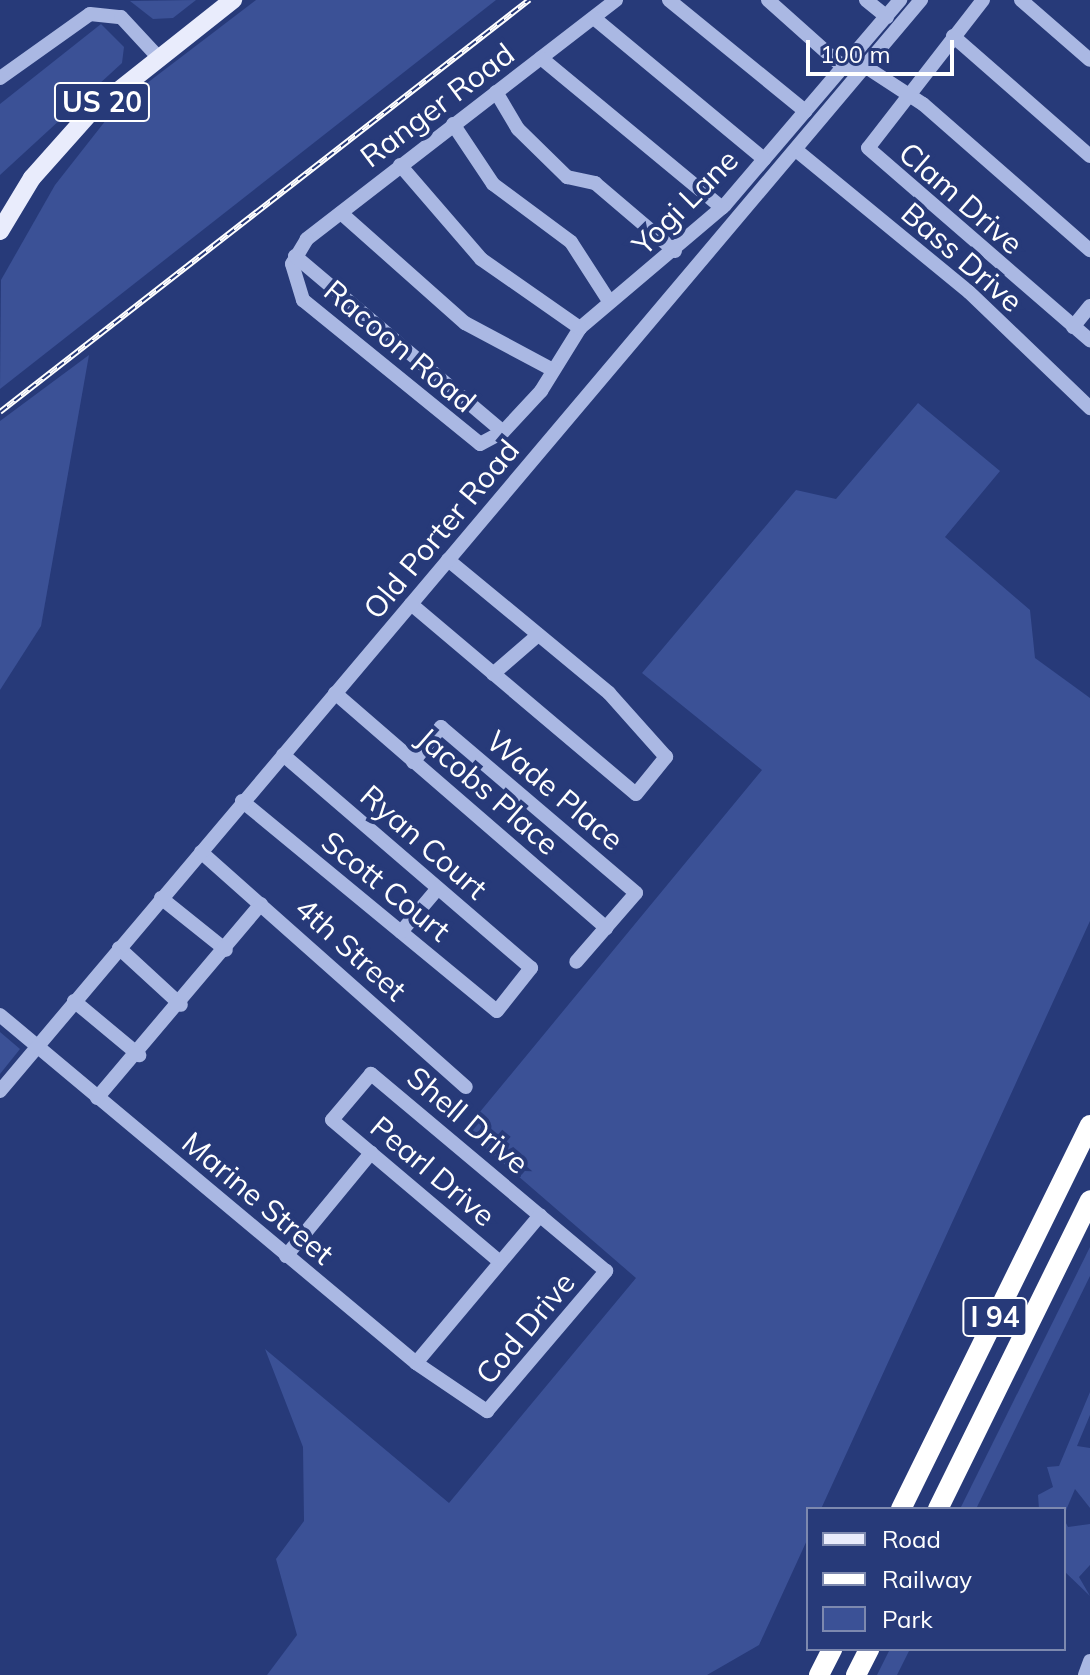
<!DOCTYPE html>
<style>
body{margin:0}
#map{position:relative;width:1090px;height:1675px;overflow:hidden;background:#273a79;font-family:Mulish,sans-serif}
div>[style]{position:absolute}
.green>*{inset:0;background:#3b5196}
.minor>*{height:14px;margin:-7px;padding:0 7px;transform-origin:7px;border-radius:7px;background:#aab8e3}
.major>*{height:18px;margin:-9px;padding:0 9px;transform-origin:9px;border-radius:9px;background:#e9ecfc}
.highway>*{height:20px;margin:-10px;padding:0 10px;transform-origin:10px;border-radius:10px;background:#fff}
.rail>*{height:6px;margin-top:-3px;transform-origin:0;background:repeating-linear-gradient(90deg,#273a79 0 9px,#fff 0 18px);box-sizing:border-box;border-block:2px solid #fff}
span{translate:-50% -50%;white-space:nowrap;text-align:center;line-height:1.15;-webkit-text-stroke:8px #273a79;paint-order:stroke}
.shield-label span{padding:2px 6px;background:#273a79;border:2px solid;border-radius:6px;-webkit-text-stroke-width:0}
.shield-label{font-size:28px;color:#fff;font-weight:700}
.street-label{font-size:30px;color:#fff}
.legend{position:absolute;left:806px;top:1507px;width:260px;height:144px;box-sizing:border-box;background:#273a79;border:2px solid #7d89af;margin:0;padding:10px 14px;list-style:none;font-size:24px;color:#fff}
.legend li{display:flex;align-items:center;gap:16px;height:40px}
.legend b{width:40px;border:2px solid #7d89af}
.scale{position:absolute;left:806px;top:40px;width:148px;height:36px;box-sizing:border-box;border:4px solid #fff;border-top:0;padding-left:10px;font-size:24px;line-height:28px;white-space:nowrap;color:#fff;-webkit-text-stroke:6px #273a79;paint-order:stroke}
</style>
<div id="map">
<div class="green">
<i style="clip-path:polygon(196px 0,173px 18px,153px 19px,130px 1px)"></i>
<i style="clip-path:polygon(256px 0,496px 0,0 389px,1px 280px,55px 185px,117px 106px)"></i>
<i style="clip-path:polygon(101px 24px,124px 47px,122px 63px,0 175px,0 104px)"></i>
<i style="clip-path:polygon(89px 355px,41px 626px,0 690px,0 421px)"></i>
<i style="clip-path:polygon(918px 403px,1000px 471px,945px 537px,1030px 610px,1035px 658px,1090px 698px,1090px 921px,821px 1509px,808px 1509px,808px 1538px,759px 1645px,707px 1675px,267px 1675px,297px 1635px,276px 1559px,304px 1521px,303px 1447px,265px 1349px,449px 1503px,636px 1278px,465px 1130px,762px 770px,642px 673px,796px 490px,836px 499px)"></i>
<i style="clip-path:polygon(0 1032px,20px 1049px,0 1074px)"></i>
<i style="clip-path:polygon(1090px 1247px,1090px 1276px,976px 1509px,960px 1509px)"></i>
<i style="clip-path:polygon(1090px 1392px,1090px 1415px,1077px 1446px,1090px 1448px,1090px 1508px,1075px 1489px,1064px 1515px,1039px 1509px,1038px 1495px,1053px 1487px,1047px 1467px,1059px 1466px)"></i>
<i style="clip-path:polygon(1064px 1519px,1068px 1527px,1090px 1524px,1090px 1565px,1079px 1577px,1090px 1596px,1064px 1571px)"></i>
<i style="clip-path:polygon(890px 1649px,910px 1649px,897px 1675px,877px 1675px)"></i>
</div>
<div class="minor">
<i style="left:616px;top:0;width:391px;rotate:142.3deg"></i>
<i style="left:307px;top:239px;width:29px;rotate:121deg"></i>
<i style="left:292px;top:264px;width:38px;rotate:73deg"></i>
<i style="left:303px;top:300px;width:228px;rotate:39.1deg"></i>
<i style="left:480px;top:444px;width:26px;rotate:-28deg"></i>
<i style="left:503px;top:432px;width:56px;rotate:-47.2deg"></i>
<i style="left:541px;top:391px;width:74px;rotate:-58.2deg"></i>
<i style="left:580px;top:328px;width:190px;rotate:-40.3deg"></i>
<i style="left:725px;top:205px;width:270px;rotate:-49.5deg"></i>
<i style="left:669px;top:0;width:176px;rotate:39.2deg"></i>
<i style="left:768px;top:0;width:101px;rotate:41.8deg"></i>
<i style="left:843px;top:67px;width:23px"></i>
<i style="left:866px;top:67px;width:68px;rotate:33deg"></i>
<i style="left:923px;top:104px;width:222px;rotate:41.2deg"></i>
<i style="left:866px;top:0;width:27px;rotate:39deg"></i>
<i style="left:983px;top:0;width:187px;rotate:127.8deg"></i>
<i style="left:868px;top:148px;width:294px;rotate:40.9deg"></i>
<i style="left:1021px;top:0;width:91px;rotate:41deg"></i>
<i style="left:594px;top:18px;width:221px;rotate:39.7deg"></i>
<i style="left:953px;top:36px;width:182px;rotate:41.2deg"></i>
<i style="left:541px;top:58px;width:235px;rotate:39.6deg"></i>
<i style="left:0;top:78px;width:110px;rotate:-35.4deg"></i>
<i style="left:90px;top:14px;width:31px;rotate:6deg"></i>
<i style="left:121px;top:17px;width:54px;rotate:47.2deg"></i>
<i style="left:496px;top:92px;width:43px;rotate:59.3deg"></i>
<i style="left:518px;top:129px;width:69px;rotate:44.4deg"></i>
<i style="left:567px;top:177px;width:29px;rotate:12deg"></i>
<i style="left:595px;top:183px;width:105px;rotate:40.4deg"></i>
<i style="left:453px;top:124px;width:72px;rotate:56.3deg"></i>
<i style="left:493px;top:184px;width:97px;rotate:36.6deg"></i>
<i style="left:571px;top:242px;width:70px;rotate:57.2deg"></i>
<i style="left:796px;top:150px;width:224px;rotate:39.4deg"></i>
<i style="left:969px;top:292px;width:168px;rotate:43.8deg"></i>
<i style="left:400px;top:165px;width:124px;rotate:49.2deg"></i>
<i style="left:481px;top:259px;width:121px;rotate:34.9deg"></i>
<i style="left:341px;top:213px;width:166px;rotate:41.6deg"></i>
<i style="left:465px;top:323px;width:100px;rotate:28.1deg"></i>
<i style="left:295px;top:256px;width:272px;rotate:40.2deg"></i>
<i style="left:1073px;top:327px;width:27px;rotate:-51deg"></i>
<i style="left:411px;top:604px;width:294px;rotate:40.2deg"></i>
<i style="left:636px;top:794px;width:48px;rotate:-51deg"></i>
<i style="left:666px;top:757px;width:86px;rotate:-131.7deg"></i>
<i style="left:609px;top:693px;width:209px;rotate:-140.4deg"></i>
<i style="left:493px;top:674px;width:60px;rotate:-40.9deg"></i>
<i style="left:335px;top:693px;width:359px;rotate:40.9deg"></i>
<i style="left:413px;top:762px;width:45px;rotate:-51.3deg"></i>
<i style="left:441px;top:727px;width:256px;rotate:40.4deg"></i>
<i style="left:636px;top:893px;width:91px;rotate:131deg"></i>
<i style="left:242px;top:801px;width:330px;rotate:39.5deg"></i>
<i style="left:497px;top:1011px;width:55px;rotate:-51.7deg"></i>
<i style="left:531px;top:968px;width:327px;rotate:-139.3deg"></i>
<i style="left:201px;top:852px;width:354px;rotate:41.6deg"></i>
<i style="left:161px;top:898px;width:83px;rotate:38.7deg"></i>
<i style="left:401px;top:932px;width:57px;rotate:-49.9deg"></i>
<i style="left:119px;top:948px;width:84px;rotate:42.6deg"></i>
<i style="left:74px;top:1001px;width:85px;rotate:39.7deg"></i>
<i style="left:0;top:1015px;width:542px;rotate:39.91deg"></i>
<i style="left:416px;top:1363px;width:86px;rotate:34.1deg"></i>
<i style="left:487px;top:1411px;width:184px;rotate:-49.6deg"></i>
<i style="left:606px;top:1271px;width:307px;rotate:-140deg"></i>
<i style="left:371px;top:1074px;width:60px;rotate:130.3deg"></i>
<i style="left:332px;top:1120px;width:220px;rotate:40.2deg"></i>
<i style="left:0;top:1091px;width:1428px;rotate:-49.83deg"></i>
<i style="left:97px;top:1098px;width:254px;rotate:-49.8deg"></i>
<i style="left:286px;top:1256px;width:134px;rotate:-50.5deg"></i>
<i style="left:416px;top:1363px;width:193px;rotate:-50deg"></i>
<i style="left:1085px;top:1675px;width:15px;rotate:-70deg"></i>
</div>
<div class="major">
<i style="left:0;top:231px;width:62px;rotate:-58.9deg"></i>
<i style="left:32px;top:178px;width:86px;rotate:-48.3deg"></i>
<i style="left:89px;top:114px;width:184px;rotate:-38.4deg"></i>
</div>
<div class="highway">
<i style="left:901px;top:1509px;width:428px;rotate:-63.8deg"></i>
<i style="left:938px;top:1509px;width:344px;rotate:-63.8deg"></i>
<i style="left:819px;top:1675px;width:29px;rotate:-63deg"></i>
<i style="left:856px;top:1675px;width:29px;rotate:-63deg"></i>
</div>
<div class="rail">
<i style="left:0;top:412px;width:671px;rotate:-37.91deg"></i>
</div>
<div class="shield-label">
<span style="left:102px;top:102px">US 20</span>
<span style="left:995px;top:1317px">I 94</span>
</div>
<div class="street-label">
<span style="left:437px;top:105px;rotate:-37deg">Ranger Road</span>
<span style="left:961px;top:198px;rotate:41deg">Clam Drive</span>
<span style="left:685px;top:202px;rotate:-45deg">Yogi Lane</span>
<span style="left:962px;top:257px;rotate:41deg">Bass Drive</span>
<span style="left:400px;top:346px;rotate:40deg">Racoon Road</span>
<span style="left:441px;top:529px;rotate:-50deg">Old Porter Road</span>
<span style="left:555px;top:790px;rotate:40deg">Wade Place</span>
<span style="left:488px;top:791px;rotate:41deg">Jacobs Place</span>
<span style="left:424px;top:842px;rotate:41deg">Ryan Court</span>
<span style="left:386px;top:886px;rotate:39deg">Scott Court</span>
<span style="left:351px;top:949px;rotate:42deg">4th Street</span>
<span style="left:468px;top:1120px;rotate:40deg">Shell Drive</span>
<span style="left:433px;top:1171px;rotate:40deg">Pearl Drive</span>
<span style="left:258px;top:1198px;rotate:40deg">Marine Street</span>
<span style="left:525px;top:1328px;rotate:-50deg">Cod Drive</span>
</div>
<ul class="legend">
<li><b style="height:10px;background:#e9ecfc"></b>Road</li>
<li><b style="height:10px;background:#fff"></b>Railway</li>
<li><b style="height:22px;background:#3b5196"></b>Park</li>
</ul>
<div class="scale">100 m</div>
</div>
